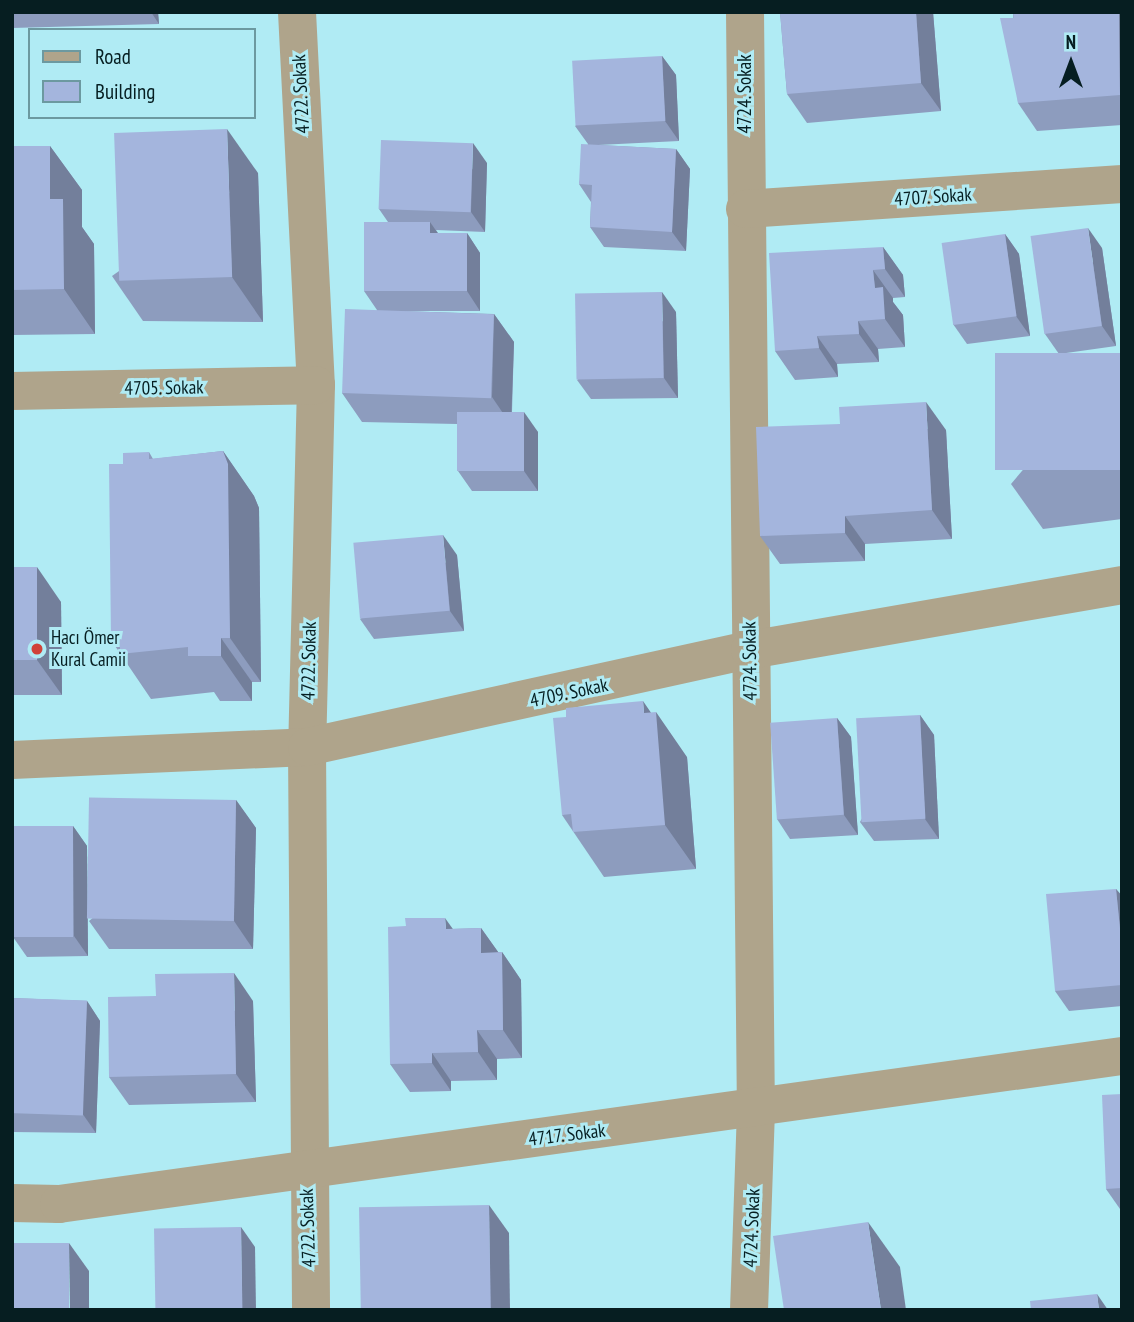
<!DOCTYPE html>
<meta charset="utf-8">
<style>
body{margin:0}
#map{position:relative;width:1134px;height:1322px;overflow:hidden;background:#b0ebf4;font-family:"PT Sans Narrow",sans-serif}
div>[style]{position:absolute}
.street>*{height:38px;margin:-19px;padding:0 19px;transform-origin:19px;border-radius:19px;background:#afa48b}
.wall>*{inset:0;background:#8d9cbe}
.shaded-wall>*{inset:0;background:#737f9b;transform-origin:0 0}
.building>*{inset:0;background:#a4b5dd;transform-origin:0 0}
.dots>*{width:19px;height:19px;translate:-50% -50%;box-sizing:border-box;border:4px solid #b0ebf4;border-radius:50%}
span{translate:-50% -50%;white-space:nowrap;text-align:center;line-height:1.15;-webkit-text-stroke:6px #b0ebf4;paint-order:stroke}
.street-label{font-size:19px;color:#061e21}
.poi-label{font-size:19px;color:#061e21}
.left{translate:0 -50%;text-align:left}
.frame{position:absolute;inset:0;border:14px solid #061e21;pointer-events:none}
.legend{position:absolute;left:28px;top:28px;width:228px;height:91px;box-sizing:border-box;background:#b0ebf4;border:2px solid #6c99a0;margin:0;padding:9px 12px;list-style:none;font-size:21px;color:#061e21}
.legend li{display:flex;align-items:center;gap:14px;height:35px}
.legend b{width:35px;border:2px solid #6c99a0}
.north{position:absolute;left:1036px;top:28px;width:70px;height:70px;-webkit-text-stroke:5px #b0ebf4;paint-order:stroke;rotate:0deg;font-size:19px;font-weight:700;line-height:28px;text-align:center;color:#061e21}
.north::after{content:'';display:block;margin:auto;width:24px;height:32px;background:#061e21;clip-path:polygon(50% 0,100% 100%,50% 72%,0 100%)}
</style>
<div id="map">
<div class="street">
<i style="left:297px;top:12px;width:373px;rotate:87.1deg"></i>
<i style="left:316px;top:385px;width:362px;rotate:91.4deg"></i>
<i style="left:307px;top:747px;width:563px;rotate:89.59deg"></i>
<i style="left:745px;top:12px;width:1098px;rotate:89.43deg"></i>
<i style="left:756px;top:1110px;width:200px;rotate:92deg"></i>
<i style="left:745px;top:209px;width:378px;rotate:-3.8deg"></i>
<i style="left:12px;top:391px;width:304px;rotate:-1.1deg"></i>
<i style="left:12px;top:760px;width:295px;rotate:-2.5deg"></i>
<i style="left:307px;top:747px;width:453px;rotate:-12.4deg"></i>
<i style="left:750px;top:650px;width:378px;rotate:-9.9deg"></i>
<i style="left:12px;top:1203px;width:47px;rotate:1.2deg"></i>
<i style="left:59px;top:1204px;width:1073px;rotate:-7.93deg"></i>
</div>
<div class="wall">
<i style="clip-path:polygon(12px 12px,158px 12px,159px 24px,12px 28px)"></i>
<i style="clip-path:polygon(780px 12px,933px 12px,941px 111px,807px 123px,787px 94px)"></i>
<i style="clip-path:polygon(1013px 12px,1121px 12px,1122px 125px,1037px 131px,1018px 103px)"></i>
<i style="clip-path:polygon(662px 56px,676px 75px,679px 141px,598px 145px,676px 149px,690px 169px,686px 251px,604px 247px,590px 227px,591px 202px,579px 184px,588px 144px,575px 126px)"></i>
<i style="clip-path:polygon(12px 146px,50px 146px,82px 190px,82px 227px,94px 244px,95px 334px,12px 335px)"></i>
<i style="clip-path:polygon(487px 163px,485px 232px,436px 230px,438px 233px,467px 233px,480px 253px,480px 311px,399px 311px,494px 314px,514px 342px,512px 412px,538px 432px,538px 491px,472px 491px,458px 471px,457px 424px,362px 422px,342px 393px,377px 310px,364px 291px,388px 222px,379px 209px)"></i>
<i style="clip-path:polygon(258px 173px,263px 322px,143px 321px,112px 276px)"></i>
<i style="clip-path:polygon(1005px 234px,1019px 254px,1030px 336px,967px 344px,953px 324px)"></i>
<i style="clip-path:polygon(883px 247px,903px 275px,905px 297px,893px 298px,893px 302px,903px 315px,905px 347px,878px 349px,879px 362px,837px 364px,838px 377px,795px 380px,775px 351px)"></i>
<i style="clip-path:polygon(1102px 248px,1116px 346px,1059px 354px,1045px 334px)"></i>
<i style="clip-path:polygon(676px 312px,678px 398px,591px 399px,577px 380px)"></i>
<i style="clip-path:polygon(1122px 353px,1122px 519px,1043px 529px,1011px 484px)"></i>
<i style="clip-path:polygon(840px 424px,946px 430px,952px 539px,865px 544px,865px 561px,780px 564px,760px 536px)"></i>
<i style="clip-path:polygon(223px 451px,254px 496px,259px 508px,261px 682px,252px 682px,252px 701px,220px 701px,214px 692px,151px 699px,111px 640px,123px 464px,149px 452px,153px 459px)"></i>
<i style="clip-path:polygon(457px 555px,464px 631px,374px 639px,360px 619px)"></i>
<i style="clip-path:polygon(12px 567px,61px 602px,62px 695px,12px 695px)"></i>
<i style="clip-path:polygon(920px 715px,934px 735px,939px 839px,874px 841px,860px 822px)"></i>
<i style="clip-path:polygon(837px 718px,851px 737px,858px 835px,790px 839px,777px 819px)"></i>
<i style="clip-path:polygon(687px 757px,696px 869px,604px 877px,562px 815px)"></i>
<i style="clip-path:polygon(236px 800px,256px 828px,253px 949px,109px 949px,89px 921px)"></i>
<i style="clip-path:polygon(73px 826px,87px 846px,88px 956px,27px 957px,13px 937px,12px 880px)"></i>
<i style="clip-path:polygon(1116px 889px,1122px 896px,1122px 1006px,1069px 1011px,1055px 991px)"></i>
<i style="clip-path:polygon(481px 928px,498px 952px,502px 952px,521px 980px,522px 1058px,497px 1059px,497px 1080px,451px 1081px,451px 1091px,410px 1092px,390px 1064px,453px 929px)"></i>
<i style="clip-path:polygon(12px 998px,87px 1001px,100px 1021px,96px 1133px,12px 1132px)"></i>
<i style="clip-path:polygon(253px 1001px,256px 1102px,129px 1105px,109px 1077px)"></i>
<i style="clip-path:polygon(1122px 1094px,1122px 1209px,1120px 1209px,1106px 1189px)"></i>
</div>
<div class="shaded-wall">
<i style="clip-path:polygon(151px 12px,158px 12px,159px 24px)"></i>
<i style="clip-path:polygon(916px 12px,933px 12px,941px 111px,921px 83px)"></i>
<i style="left:1119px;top:12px;width:2px;height:83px"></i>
<i style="clip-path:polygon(662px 56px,676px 75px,679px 141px,665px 121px)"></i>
<i style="clip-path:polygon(227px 129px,258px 173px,263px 322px,232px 277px)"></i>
<i style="clip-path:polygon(473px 143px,487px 163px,485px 232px,471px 212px)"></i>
<i style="clip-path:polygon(50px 146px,82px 190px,82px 227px,94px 244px,95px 334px,64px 289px,50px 199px)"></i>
<i style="clip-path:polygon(676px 149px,690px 169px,686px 251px,672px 232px)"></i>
<i style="clip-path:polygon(430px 222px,444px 242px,430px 233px)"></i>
<i style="clip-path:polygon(1088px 228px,1102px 248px,1116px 346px,1102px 326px)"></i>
<i style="clip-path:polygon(467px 233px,480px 253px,480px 311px,467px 291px)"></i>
<i style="clip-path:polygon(1005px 234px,1019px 254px,1030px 336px,1016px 316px)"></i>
<i style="clip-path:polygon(883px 247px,903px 275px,905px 297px,885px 269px)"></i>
<i style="clip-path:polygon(873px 270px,893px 298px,893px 302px,903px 315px,905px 347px,885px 319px,875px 288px)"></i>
<i style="clip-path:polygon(662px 292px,676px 312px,678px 398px,664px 378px)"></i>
<i style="clip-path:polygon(494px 314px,514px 342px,511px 425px,492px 397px)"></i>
<i style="clip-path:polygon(858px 321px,878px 349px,879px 362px,859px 334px)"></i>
<i style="clip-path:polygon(817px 336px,837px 364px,838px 377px,819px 348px)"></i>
<i style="clip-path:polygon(926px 402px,946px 430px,952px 539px,932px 510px)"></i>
<i style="clip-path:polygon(524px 412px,538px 432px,538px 491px,524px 471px)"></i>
<i style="clip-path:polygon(223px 451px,254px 496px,259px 508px,261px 682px,230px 638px)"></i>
<i style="clip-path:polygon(845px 516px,865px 544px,865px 561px,845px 533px)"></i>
<i style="clip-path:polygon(443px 535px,457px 555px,464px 631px,450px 611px)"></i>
<i style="clip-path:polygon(37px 567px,61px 602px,62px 695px,37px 660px)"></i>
<i style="clip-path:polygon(221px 638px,252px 682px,252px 701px,221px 656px)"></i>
<i style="clip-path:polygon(643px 701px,656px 720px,656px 712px,687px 757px,696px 869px,665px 825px,644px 713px)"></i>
<i style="clip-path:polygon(920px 715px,934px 735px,939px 839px,925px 819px)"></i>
<i style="clip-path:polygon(837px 718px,851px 737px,858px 835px,844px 815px)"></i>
<i style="clip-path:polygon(236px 800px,256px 828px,253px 949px,234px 921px)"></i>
<i style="clip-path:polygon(73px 826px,87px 846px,88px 956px,74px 936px)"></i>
<i style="clip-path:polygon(1116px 889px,1122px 896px,1122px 948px)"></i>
<i style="clip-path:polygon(445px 918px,465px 946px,446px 929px)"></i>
<i style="clip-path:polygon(481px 928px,501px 956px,481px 953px)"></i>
<i style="clip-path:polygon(502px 952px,521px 980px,522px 1058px,503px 1030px)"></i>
<i style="clip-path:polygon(234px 973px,253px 1001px,256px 1102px,236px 1074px)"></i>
<i style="clip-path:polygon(87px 1001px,100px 1021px,96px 1133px,82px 1113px)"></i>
<i style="clip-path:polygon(477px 1030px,497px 1059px,497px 1080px,478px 1052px)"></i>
<i style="clip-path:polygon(432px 1053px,451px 1081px,451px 1091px,432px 1063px)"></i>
<i style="clip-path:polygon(489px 1205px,509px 1233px,510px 1310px,490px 1310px)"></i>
<i style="clip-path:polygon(868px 1222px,900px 1267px,906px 1310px,881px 1310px)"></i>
<i style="clip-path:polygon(241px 1227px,255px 1247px,256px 1310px,242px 1310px)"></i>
<i style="clip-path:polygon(69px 1243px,89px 1271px,89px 1310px,70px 1310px)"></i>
<i style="clip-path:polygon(1097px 1294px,1108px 1310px,1099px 1310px)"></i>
</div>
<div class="building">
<i style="clip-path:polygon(780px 12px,916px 12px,921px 83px,787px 94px)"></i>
<i style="clip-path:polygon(1013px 12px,1119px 12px,1120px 95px,1018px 103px,1000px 18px,1014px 18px)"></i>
<i style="left:662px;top:56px;width:65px;height:90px;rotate:87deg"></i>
<i style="left:227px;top:129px;width:148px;height:113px;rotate:88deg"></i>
<i style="left:381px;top:140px;width:92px;height:69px;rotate:2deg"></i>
<i style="clip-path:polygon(581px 144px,676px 149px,672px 232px,590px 227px,592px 185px,579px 184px)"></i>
<i style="clip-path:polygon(12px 146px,50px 146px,50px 199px,63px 199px,64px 289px,12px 290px)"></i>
<i style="clip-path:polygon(364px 222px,430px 222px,430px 233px,467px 233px,467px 291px,364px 291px)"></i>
<i style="left:1088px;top:228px;width:99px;height:58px;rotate:82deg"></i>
<i style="left:1005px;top:234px;width:83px;height:64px;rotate:82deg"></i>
<i style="clip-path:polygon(883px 247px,885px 269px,873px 270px,875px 288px,883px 287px,885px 319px,858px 321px,859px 334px,817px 336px,819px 348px,775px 351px,769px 253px)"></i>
<i style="left:662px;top:292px;width:86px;height:87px;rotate:89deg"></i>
<i style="left:345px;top:309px;width:149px;height:84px;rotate:2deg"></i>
<i style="left:1122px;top:353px;width:117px;height:127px;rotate:90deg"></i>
<i style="clip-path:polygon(926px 402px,932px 510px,845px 516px,845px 533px,760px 536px,756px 427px,840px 424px,839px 407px)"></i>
<i style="left:524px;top:412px;width:59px;height:67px;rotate:90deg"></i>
<i style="clip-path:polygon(223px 451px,228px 464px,230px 638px,221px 638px,221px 656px,188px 656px,188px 647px,120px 654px,120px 640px,111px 640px,109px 464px,123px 464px,123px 453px,149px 452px,149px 459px)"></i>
<i style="left:443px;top:535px;width:76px;height:90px;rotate:85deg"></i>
<i style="left:12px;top:567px;width:25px;height:93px"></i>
<i style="clip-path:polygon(643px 701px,644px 713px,656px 712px,665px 825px,573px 832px,571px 814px,562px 815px,553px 718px,566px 717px,566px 708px)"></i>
<i style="left:920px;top:715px;width:104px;height:64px;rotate:87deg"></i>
<i style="left:837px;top:718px;width:97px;height:67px;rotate:86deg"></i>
<i style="left:236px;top:800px;width:121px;height:147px;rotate:91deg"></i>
<i style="left:12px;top:826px;width:61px;height:111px"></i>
<i style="clip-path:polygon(1116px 889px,1122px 948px,1122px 985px,1055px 991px,1046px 894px)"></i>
<i style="clip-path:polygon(405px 918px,445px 918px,446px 929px,481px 928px,481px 953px,502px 952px,503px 1030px,477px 1030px,478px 1052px,432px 1053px,432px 1063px,390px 1064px,388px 927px,406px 926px)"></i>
<i style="clip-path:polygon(234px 973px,236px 1074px,109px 1077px,108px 997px,156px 996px,155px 974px)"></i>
<i style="left:12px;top:998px;width:75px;height:115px;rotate:2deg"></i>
<i style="clip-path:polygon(1122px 1094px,1122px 1188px,1106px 1189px,1102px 1095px)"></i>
<i style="left:489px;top:1205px;width:105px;height:130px;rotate:89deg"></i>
<i style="clip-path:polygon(868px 1222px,881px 1310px,784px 1310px,773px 1236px)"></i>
<i style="left:241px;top:1227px;width:83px;height:87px;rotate:89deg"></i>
<i style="left:12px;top:1243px;width:57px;height:67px"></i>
<i style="clip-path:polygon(1097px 1294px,1099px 1310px,1031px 1310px,1030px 1301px)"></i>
</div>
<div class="dots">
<i style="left:37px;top:649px;background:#d04239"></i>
</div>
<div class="street-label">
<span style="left:301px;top:94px;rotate:-93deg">4722. Sokak</span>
<span style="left:745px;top:94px;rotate:-90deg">4724. Sokak</span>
<span style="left:933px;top:197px;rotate:-4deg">4707. Sokak</span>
<span style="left:164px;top:388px;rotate:-1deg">4705. Sokak</span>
<span style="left:309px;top:661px;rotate:-89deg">4722. Sokak</span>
<span style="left:750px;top:661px;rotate:-91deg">4724. Sokak</span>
<span style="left:569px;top:693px;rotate:-12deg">4709. Sokak</span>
<span style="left:567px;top:1135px;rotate:-7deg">4717. Sokak</span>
<span style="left:308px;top:1228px;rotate:-92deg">4722. Sokak</span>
<span style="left:752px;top:1228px;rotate:-88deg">4724. Sokak</span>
</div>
<div class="poi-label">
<span class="left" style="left:51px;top:649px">Hacı Ömer<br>Kural Camii</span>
</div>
<div class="frame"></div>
<ul class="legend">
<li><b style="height:9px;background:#afa48b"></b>Road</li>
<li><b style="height:19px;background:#a4b5dd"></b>Building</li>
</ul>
<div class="north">N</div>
</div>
